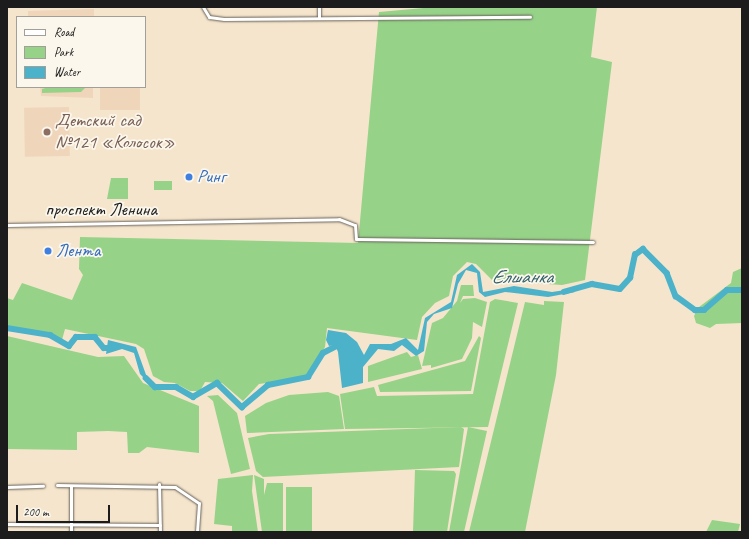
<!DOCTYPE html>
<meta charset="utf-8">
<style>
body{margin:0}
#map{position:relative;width:749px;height:539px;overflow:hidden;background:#f5e5cc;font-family:Caveat,sans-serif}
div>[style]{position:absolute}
.built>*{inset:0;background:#efd6bb;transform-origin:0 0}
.green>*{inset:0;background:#96d388;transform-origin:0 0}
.water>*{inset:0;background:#4bb2ca}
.river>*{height:5.5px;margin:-2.75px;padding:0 2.75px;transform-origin:2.75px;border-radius:2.75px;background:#4bb2ca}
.roads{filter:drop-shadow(0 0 1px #68625a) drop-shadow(0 0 1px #68625a)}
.minor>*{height:3px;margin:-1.5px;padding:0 1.5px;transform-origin:1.5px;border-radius:1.5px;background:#fff}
.dots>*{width:11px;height:11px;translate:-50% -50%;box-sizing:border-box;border:2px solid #fbf7ec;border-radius:50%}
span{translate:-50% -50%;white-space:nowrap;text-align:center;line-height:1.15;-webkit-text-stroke:3.5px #fbf7ec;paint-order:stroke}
.education-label{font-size:19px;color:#785e54}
.left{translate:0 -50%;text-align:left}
.shop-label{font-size:19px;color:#366cbe}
.street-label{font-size:19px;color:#1c1c1c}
.water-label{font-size:20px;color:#31606a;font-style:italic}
.frame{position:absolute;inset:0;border:8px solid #1c1c1c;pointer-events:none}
.legend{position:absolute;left:16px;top:16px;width:130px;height:72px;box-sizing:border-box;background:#fbf7ec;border:1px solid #a29f99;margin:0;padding:5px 7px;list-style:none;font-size:12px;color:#1c1c1c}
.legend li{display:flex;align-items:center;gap:8px;height:20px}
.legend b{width:20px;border:1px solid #a29f99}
.scale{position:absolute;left:16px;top:505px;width:94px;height:18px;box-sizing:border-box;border:2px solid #1c1c1c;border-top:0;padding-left:5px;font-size:12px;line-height:14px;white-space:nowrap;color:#1c1c1c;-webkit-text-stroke:3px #fbf7ec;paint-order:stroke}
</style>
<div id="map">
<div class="built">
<i style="clip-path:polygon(94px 9px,94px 17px,28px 17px,28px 11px)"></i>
<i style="clip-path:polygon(40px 87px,93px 87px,93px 98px,41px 96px)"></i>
<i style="left:100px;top:87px;width:40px;height:23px"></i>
<i style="left:69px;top:107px;width:49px;height:45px;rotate:89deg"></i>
</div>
<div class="green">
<i style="clip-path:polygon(435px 7px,597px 7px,591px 57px,612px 62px,585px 280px,562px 285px,492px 280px,476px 264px,467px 262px,453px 276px,449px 296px,435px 303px,422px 317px,417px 340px,327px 328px,325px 347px,311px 373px,303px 378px,259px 384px,243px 401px,222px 383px,205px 382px,200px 391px,190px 391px,175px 383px,164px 382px,153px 376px,144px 349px,136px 344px,65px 329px,62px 340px,7px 326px,7px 298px,13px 300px,22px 283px,72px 300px,83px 275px,79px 269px,80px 237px,358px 243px,379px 12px)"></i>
<i style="clip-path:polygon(49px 87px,86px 87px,81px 92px,42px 93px,42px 89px)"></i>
<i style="clip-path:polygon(111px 178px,128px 178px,128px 199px,107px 199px)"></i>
<i style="left:172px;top:181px;width:9px;height:18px;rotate:90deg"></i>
<i style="clip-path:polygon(742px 268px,742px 323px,716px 324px,710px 328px,696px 323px,694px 316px,699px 307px,731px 283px,733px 272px)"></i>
<i style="clip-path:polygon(461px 285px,473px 285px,474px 296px,463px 296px,460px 303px,463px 299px,475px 298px,487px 302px,482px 327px,473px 322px,472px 338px,462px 359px,431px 368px,431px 365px,422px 366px,432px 323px,443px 318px,457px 301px)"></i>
<i style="clip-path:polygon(495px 299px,518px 303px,488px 427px,345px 429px,340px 394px,374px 387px,377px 396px,473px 394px,490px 302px)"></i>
<i style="clip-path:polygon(544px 301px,564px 302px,556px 375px,525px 532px,469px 532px,525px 302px,544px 305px)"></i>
<i style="clip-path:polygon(7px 336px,98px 357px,124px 356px,143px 383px,199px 406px,199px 453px,147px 447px,139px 453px,128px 453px,127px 432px,108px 431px,77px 432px,77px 450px,7px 449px)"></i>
<i style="clip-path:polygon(479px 336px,481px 338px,471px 391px,380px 392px,378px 385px,465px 361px)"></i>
<i style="clip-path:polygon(407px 352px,411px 357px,418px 355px,422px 369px,368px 382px,368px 366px)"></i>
<i style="clip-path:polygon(328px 392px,339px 396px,344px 429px,247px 433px,245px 416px,266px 403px,289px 395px)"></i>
<i style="clip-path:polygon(218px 395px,237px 413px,250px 469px,231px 474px,213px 401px,207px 396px)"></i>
<i style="clip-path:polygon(461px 427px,464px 429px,459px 467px,263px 477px,256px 471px,248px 438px,269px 434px)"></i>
<i style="clip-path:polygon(468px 427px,487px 431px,464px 532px,449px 532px)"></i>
<i style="clip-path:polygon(415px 470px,454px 471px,456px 474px,447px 532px,413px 532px)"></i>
<i style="clip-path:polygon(253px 475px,252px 491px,258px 532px,232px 532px,232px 526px,214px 524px,218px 479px)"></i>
<i style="clip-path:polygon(254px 475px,264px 479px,264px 495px,267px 483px,283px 483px,283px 532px,262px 532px)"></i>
<i style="left:286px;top:487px;width:26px;height:45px"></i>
<i style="clip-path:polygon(712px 520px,740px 524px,738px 532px,706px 532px)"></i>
</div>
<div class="water">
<i style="clip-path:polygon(472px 264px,480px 272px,483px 292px,514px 286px,552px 292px,572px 289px,571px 292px,575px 292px,548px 297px,505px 292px,485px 297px,479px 292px,477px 273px,466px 270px,458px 284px,452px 308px,434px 314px,427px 322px,424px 351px,416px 356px,402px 345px,394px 351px,378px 349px,363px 367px,363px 383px,342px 388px,338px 352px,335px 345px,329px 346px,326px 340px,328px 330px,346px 333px,357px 342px,364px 355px,370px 344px,391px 344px,406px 338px,418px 350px,425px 318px,451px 302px,457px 275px)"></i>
<i style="clip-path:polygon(108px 340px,136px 347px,149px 383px,140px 374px,134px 353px,122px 349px,106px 354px)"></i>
</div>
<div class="river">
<i style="left:564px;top:292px;width:29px;rotate:-16deg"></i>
<i style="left:592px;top:284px;width:28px;rotate:10deg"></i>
<i style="left:620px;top:289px;width:15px;rotate:-48deg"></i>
<i style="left:630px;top:278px;width:24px;rotate:-78deg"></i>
<i style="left:635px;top:255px;width:10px;rotate:-37deg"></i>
<i style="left:643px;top:249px;width:34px;rotate:45deg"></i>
<i style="left:667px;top:273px;width:25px;rotate:69deg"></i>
<i style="left:676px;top:296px;width:24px;rotate:36deg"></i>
<i style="left:695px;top:310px;width:9px"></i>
<i style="left:704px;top:310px;width:30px;rotate:-41deg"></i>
<i style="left:727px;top:290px;width:15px"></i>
<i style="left:7px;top:328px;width:44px;rotate:9.2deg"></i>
<i style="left:50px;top:335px;width:22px;rotate:30deg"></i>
<i style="left:69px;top:346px;width:11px;rotate:-52deg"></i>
<i style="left:76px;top:337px;width:19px"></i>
<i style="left:95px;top:337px;width:14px;rotate:51deg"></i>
<i style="left:104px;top:348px;width:7px"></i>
<i style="left:146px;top:378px;width:13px;rotate:45deg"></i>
<i style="left:155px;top:387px;width:21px"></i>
<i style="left:176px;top:387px;width:20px;rotate:30deg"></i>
<i style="left:193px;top:397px;width:28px;rotate:-30deg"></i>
<i style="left:217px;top:383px;width:35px;rotate:44deg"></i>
<i style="left:242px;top:407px;width:34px;rotate:-40deg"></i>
<i style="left:268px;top:385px;width:41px;rotate:-11.3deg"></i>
<i style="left:308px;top:377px;width:28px;rotate:-58deg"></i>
<i style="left:323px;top:353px;width:20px;rotate:-27deg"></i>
</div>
<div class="roads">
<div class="minor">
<i style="left:203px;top:7px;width:12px;rotate:59deg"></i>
<i style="left:209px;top:17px;width:15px;rotate:8deg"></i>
<i style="left:224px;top:19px;width:306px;rotate:-0.4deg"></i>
<i style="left:319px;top:7px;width:10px;rotate:90deg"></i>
<i style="left:7px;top:225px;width:332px;rotate:-1deg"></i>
<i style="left:339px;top:219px;width:17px;rotate:21deg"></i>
<i style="left:355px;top:225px;width:14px;rotate:86deg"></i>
<i style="left:356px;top:239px;width:237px;rotate:0.7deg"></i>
<i style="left:159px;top:484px;width:48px;rotate:88.8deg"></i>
<i style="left:57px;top:485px;width:118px;rotate:1deg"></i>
<i style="left:175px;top:487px;width:29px;rotate:34deg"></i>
<i style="left:199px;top:503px;width:29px;rotate:94deg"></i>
<i style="left:71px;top:486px;width:46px;rotate:90deg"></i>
<i style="left:7px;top:487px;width:36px;rotate:-2deg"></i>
<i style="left:7px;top:524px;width:153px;rotate:0.4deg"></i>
</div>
</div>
<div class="dots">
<i style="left:47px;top:132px;background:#8d6e63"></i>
<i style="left:189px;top:177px;background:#3f7fe0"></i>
<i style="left:48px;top:251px;background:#3f7fe0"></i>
</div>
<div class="education-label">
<span class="left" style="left:55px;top:132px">Детский сад<br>№121 «Колосок»</span>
</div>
<div class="shop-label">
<span class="left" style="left:197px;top:177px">Ринг</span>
<span class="left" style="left:56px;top:251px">Лента</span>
</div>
<div class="street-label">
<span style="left:101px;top:210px">проспект Ленина</span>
</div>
<div class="water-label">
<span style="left:522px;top:276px">Елшанка</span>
</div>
<div class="frame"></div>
<ul class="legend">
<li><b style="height:5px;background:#fff"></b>Road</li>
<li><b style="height:11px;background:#96d388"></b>Park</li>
<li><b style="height:11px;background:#4bb2ca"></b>Water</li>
</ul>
<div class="scale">200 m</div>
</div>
